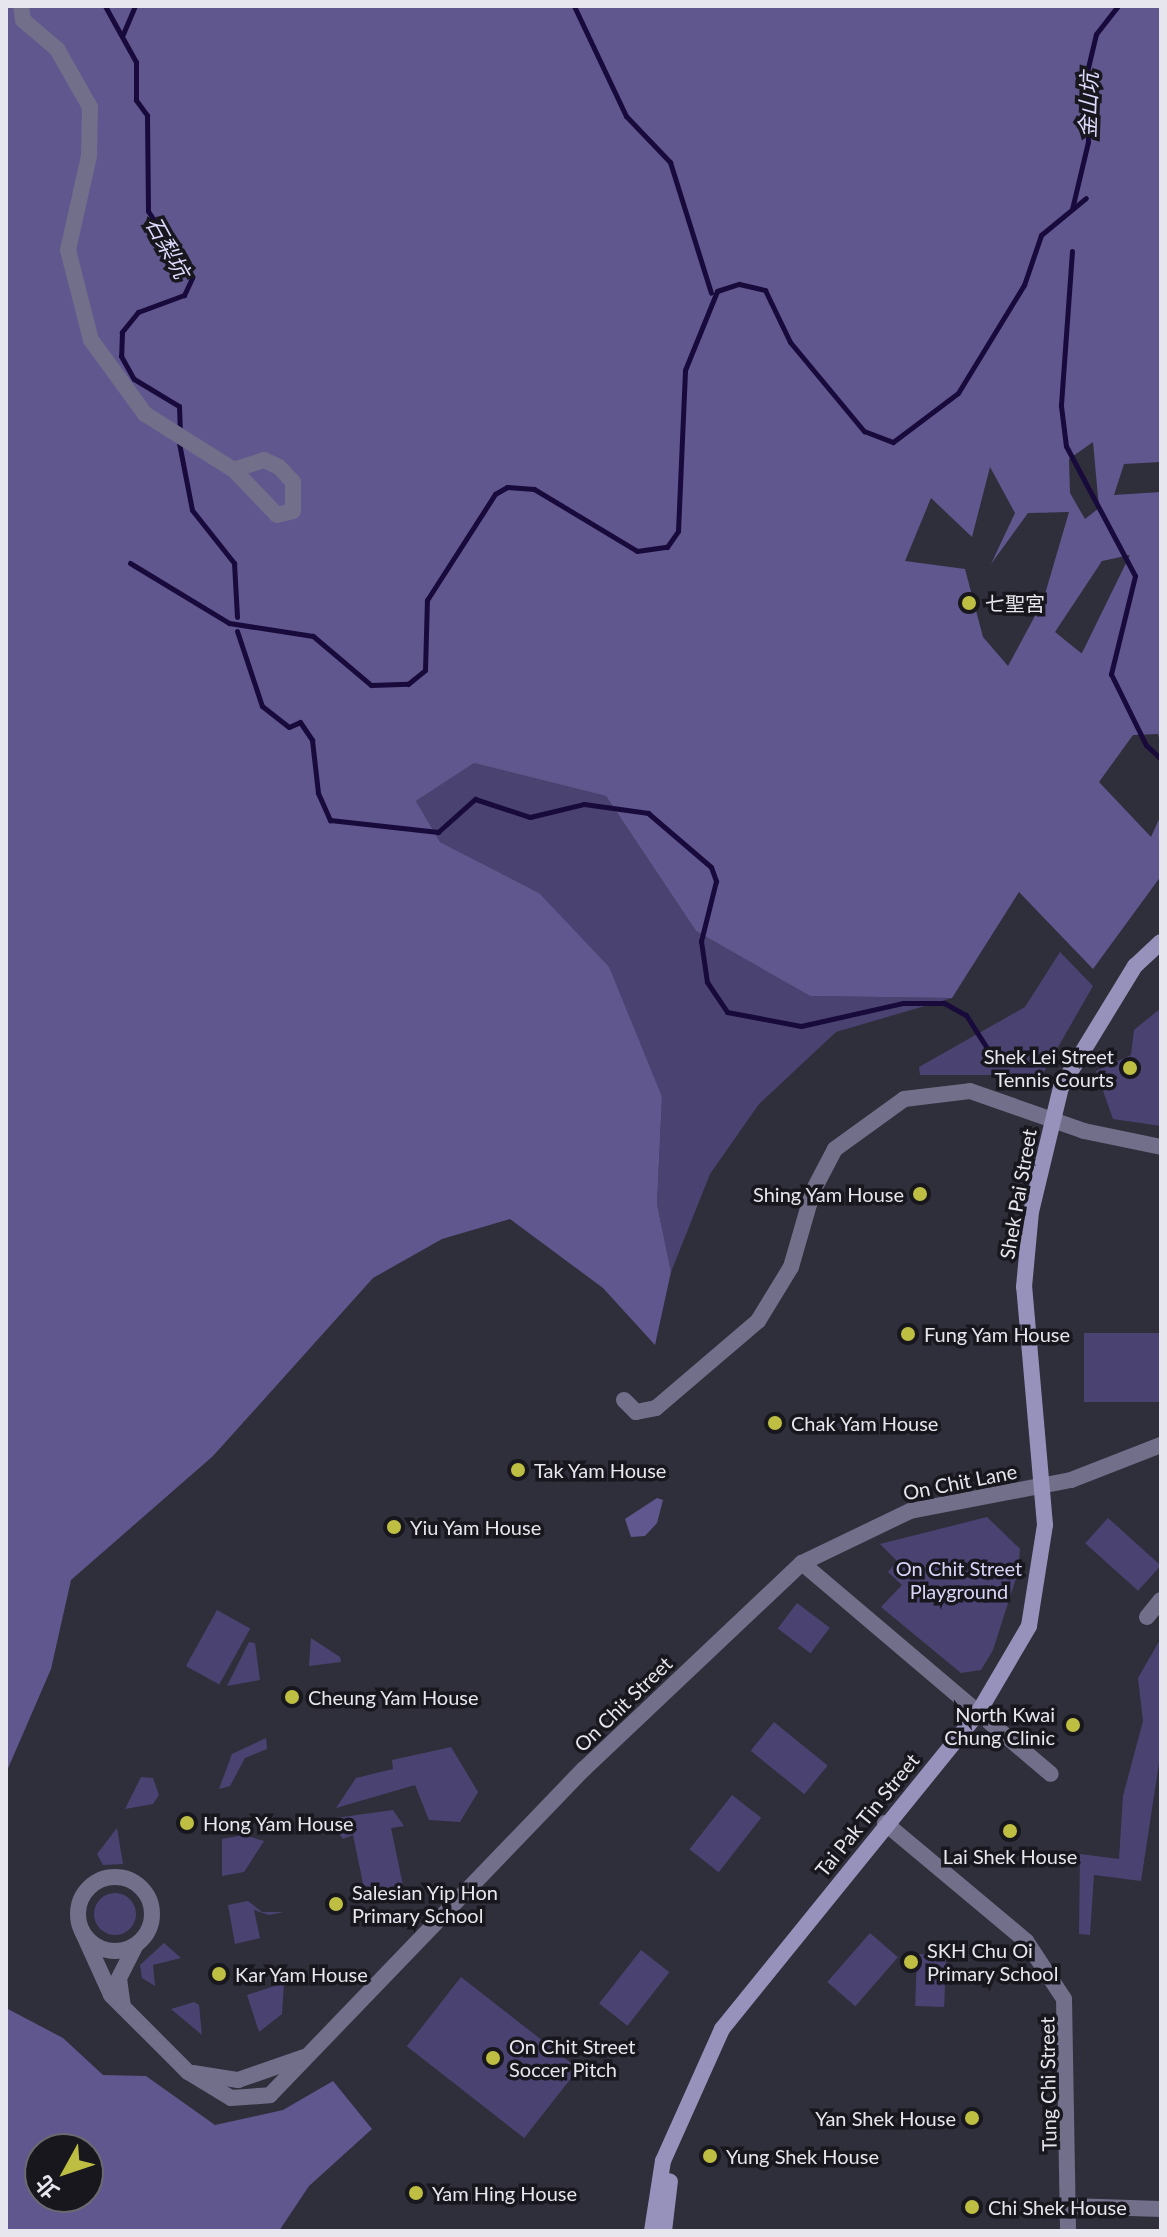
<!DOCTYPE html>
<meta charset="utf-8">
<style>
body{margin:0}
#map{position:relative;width:1167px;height:2237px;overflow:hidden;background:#2f2e3b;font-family:Lato,"Noto Sans TC",sans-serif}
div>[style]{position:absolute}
.green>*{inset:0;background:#4a4372;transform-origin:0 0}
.round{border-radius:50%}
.forest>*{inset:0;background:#60578f}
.stream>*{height:5px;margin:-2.5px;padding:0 2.5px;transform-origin:2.5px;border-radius:2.5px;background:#190a3c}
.street>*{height:16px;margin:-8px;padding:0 8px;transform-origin:8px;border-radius:8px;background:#716f89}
.street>.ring{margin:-8px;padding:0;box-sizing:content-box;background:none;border:16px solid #716f89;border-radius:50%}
.secondary>*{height:16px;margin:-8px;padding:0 8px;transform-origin:8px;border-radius:8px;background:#9692bb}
.dots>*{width:22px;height:22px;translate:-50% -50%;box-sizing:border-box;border:4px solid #17171d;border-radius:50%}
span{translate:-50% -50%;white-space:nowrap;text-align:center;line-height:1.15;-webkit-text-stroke:7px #17171d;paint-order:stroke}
.poi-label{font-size:20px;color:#e7e6ef}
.left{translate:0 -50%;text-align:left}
.right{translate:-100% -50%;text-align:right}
.street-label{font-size:20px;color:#e7e6ef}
.park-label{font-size:20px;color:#d9d5f8}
.water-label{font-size:22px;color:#dddafd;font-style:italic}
.frame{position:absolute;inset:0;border:8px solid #e7e6ef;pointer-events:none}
.north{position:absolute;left:24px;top:2133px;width:80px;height:80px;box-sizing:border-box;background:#17171d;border:2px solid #6a6a71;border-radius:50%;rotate:230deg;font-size:22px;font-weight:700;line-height:32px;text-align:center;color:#e7e6ef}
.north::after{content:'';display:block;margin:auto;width:28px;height:36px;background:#bebf42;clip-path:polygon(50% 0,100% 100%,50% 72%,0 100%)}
</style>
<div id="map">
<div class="green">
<i style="clip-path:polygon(474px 763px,606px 796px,696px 931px,810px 996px,952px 998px,836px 1032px,759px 1104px,710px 1174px,671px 1272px,657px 1204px,662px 1097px,539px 893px,440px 842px,416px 801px)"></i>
<i style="clip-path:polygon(1060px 952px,1093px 986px,1042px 1075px,920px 1075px,919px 1067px,1025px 1007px)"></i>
<i style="clip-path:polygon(1161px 1008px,1161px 1126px,1113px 1119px,1096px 1071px,1131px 1055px,1134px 1030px)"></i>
<i style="left:1161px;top:1333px;width:69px;height:77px;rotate:90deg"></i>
<i style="clip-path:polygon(987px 1517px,1020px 1549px,1018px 1572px,993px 1650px,981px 1670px,961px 1673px,881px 1607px,902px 1585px,888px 1572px,897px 1561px,880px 1544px)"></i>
<i style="left:1108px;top:1518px;width:71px;height:34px;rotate:42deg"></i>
<i style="left:797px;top:1603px;width:41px;height:32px;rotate:37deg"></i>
<i style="left:217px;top:1610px;width:38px;height:64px;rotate:29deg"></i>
<i style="clip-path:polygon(311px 1638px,340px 1657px,341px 1662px,309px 1666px)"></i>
<i style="clip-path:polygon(1161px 1638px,1161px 1750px,1141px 1881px,1094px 1875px,1090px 1935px,1079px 1934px,1080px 1854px,1119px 1859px,1123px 1796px,1143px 1721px,1138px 1678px)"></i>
<i style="clip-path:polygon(249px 1642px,255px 1643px,260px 1680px,227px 1686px)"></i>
<i style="left:774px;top:1722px;width:69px;height:37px;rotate:39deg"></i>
<i style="clip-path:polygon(266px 1738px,267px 1749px,245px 1758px,230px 1786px,219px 1789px,232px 1754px)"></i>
<i style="clip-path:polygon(451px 1747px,478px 1792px,460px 1822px,429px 1820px,415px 1785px,336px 1808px,356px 1778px,393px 1769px,392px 1760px)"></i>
<i style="clip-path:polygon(141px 1777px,153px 1778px,159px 1795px,153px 1804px,125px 1809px)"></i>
<i style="left:732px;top:1795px;width:37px;height:69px;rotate:38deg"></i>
<i style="clip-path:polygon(393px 1810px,404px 1826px,391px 1828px,404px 1890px,366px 1898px,353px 1835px,343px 1839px,328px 1819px)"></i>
<i style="clip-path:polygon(117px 1828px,123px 1864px,103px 1865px,97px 1854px)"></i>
<i style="clip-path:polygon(244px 1835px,264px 1841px,244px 1872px,222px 1876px,222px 1839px)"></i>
<i class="round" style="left:94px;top:1893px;width:42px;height:42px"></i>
<i style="clip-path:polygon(248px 1901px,262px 1912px,284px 1912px,269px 1915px,254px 1910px,260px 1938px,235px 1944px,228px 1905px)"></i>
<i style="left:870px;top:1933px;width:37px;height:65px;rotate:41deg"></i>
<i style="clip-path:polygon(164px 1943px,181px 1958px,153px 1965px,155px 1986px,142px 1978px,140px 1965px)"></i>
<i style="left:641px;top:1950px;width:36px;height:68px;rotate:38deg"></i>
<i style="left:917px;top:1954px;width:29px;height:52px;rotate:2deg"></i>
<i style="left:461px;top:1977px;width:149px;height:88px;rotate:38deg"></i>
<i style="clip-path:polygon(284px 1983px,282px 2014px,259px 2032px,247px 1995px)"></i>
<i style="clip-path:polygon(194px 2002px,199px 2005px,202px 2035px,171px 2009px)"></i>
</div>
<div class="forest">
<i style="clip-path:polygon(evenodd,6px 6px,1161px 6px,1161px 462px,1124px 464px,1114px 495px,1161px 492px,1161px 745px,1158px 734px,1133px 735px,1099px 782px,1151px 837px,1161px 815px,1161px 876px,1093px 969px,1019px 892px,952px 998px,810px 996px,696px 931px,606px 796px,474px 763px,416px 801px,440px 842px,539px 893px,609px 967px,662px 1097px,657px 1204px,671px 1272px,655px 1345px,603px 1288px,510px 1219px,442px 1239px,373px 1278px,213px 1456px,71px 1580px,51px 1669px,6px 1773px,6px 6px,1093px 442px,1099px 508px,1085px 519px,1070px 493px,1069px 459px,1093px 442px,6px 6px,990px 467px,1015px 513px,991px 564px,1028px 513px,1069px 512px,1043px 601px,1008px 666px,983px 637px,965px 569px,905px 561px,931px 498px,972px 537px,990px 467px,6px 6px,1130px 555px,1082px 653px,1081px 653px,1055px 632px,1102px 561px,1130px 555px)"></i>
<i style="clip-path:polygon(657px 1498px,663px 1500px,657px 1523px,645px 1536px,631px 1537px,625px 1519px)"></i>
<i style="clip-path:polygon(evenodd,6px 2008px,63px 2038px,103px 2075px,146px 2076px,215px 2125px,283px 2110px,333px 2081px,372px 2129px,309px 2186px,279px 2231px,6px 2231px,6px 2008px,40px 2149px,88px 2149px,88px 2197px,40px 2197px,40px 2149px)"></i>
</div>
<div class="stream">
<i style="left:105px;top:6px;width:64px;rotate:61deg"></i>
<i style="left:136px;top:62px;width:38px;rotate:90deg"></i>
<i style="left:136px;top:100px;width:19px;rotate:54deg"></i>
<i style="left:147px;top:115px;width:96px;rotate:89.4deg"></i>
<i style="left:148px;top:211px;width:80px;rotate:56.7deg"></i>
<i style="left:192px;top:278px;width:19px;rotate:115deg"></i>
<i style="left:184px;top:295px;width:49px;rotate:159.7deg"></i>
<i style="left:138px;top:312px;width:26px;rotate:129deg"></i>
<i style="left:122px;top:332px;width:24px;rotate:92deg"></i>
<i style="left:121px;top:356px;width:26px;rotate:61deg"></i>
<i style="left:134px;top:379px;width:52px;rotate:31deg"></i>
<i style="left:179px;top:406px;width:24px;rotate:88deg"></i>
<i style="left:574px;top:6px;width:122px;rotate:64.7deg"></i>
<i style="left:626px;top:116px;width:64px;rotate:46.3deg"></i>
<i style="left:670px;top:162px;width:137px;rotate:72.6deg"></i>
<i style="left:123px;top:34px;width:30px;rotate:-67deg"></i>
<i style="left:1072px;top:209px;width:69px;rotate:-76.6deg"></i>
<i style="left:1088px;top:142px;width:66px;rotate:-91.7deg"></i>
<i style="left:1086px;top:76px;width:43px;rotate:-76.6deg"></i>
<i style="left:1096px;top:34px;width:36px;rotate:-52deg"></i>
<i style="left:1072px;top:251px;width:155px;rotate:94.1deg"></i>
<i style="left:1061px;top:406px;width:40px;rotate:82.9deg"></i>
<i style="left:1066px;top:446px;width:147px;rotate:62deg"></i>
<i style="left:1135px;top:576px;width:101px;rotate:103.8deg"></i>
<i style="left:1111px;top:674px;width:79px;rotate:63.8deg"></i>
<i style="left:1146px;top:745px;width:21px;rotate:43deg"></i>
<i style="left:179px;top:443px;width:68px;rotate:79deg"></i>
<i style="left:192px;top:510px;width:68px;rotate:51.6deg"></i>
<i style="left:234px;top:563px;width:54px;rotate:86.8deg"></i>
<i style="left:130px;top:563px;width:116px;rotate:31.2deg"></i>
<i style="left:229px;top:623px;width:85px;rotate:8.8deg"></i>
<i style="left:313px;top:636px;width:76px;rotate:40.2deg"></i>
<i style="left:371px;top:685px;width:37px;rotate:-2deg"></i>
<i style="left:408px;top:684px;width:22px;rotate:-39deg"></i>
<i style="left:425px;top:670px;width:70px;rotate:-88.4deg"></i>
<i style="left:427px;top:600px;width:126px;rotate:-57.3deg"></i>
<i style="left:495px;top:494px;width:14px;rotate:-30deg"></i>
<i style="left:507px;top:487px;width:27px;rotate:4deg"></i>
<i style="left:534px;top:489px;width:120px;rotate:31deg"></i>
<i style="left:637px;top:551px;width:30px;rotate:-8deg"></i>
<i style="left:667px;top:547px;width:19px;rotate:-55deg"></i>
<i style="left:678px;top:531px;width:161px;rotate:-87.5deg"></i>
<i style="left:685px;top:370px;width:85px;rotate:-67.9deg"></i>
<i style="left:717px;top:291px;width:23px;rotate:-18deg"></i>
<i style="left:739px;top:284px;width:27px;rotate:13deg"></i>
<i style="left:765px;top:290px;width:58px;rotate:64.3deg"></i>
<i style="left:790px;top:342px;width:116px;rotate:50.3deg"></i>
<i style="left:864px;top:431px;width:31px;rotate:21deg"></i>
<i style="left:893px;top:442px;width:81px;rotate:-37deg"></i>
<i style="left:958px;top:393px;width:127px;rotate:-58.6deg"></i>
<i style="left:1024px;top:285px;width:53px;rotate:-71.2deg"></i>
<i style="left:1041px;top:235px;width:58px;rotate:-39.4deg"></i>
<i style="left:237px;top:631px;width:79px;rotate:71.6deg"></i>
<i style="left:262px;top:706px;width:34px;rotate:38deg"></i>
<i style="left:289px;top:727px;width:12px;rotate:-24deg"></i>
<i style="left:300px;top:722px;width:22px;rotate:56deg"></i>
<i style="left:312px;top:740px;width:53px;rotate:83.5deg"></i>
<i style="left:318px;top:793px;width:30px;rotate:66deg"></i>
<i style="left:330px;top:820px;width:109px;rotate:6.3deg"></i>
<i style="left:438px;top:832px;width:50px;rotate:-41.7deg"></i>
<i style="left:475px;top:799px;width:58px;rotate:18.1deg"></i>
<i style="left:530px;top:817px;width:56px;rotate:-13.5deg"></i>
<i style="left:584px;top:804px;width:65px;rotate:8deg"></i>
<i style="left:648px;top:813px;width:83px;rotate:40.6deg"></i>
<i style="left:711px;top:867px;width:15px;rotate:70deg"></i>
<i style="left:716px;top:881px;width:62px;rotate:104deg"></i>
<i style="left:701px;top:941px;width:41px;rotate:81.7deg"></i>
<i style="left:707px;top:982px;width:36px;rotate:56deg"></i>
<i style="left:727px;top:1012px;width:75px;rotate:10.7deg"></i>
<i style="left:801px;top:1026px;width:105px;rotate:-12.7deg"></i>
<i style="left:903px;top:1003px;width:41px"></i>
<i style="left:944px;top:1003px;width:25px;rotate:29deg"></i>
<i style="left:966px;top:1015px;width:49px;rotate:57.6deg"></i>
</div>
<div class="street">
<i style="left:21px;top:6px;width:14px;rotate:82deg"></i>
<i style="left:23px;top:20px;width:45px;rotate:40.5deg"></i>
<i style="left:57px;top:49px;width:67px;rotate:60.4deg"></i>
<i style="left:90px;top:107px;width:49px;rotate:91.2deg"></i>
<i style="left:89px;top:156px;width:96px;rotate:102.6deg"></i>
<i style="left:68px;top:250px;width:93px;rotate:75.7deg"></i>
<i style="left:91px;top:340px;width:92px;rotate:53.9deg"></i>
<i style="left:145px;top:414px;width:105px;rotate:32.2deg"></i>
<i style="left:234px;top:470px;width:62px;rotate:46.3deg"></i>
<i style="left:277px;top:515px;width:16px;rotate:-14deg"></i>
<i style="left:293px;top:511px;width:29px;rotate:-90deg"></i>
<i style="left:293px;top:482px;width:21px;rotate:-133deg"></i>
<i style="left:279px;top:467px;width:17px;rotate:-155deg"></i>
<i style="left:264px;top:460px;width:32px;rotate:162deg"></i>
<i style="left:624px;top:1400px;width:17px;rotate:45deg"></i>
<i style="left:636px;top:1412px;width:20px;rotate:-11deg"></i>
<i style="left:656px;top:1408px;width:134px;rotate:-40.5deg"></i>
<i style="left:758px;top:1321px;width:63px;rotate:-58.6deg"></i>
<i style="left:791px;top:1267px;width:79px;rotate:-73.9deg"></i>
<i style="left:813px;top:1191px;width:47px;rotate:-62.4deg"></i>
<i style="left:835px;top:1149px;width:85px;rotate:-35.9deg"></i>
<i style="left:904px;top:1099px;width:66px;rotate:-6.9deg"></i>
<i style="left:970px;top:1091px;width:121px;rotate:19.3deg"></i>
<i style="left:1084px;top:1131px;width:79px;rotate:11.7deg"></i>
<i style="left:802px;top:1563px;width:326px;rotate:40.3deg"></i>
<i style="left:1147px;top:1617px;width:22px;rotate:-51deg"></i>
<i style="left:885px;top:1823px;width:184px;rotate:39.9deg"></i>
<i style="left:1026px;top:1941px;width:69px;rotate:56.8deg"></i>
<i style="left:1064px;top:1999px;width:232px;rotate:89deg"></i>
<i class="ring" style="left:78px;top:1877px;width:58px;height:58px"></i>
<i style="left:82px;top:1931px;width:70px;rotate:65.6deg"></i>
<i style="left:111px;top:1995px;width:109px;rotate:45deg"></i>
<i style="left:188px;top:2072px;width:50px;rotate:31.2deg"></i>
<i style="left:231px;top:2098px;width:39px;rotate:-4deg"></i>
<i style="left:270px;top:2095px;width:453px;rotate:-46.1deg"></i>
<i style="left:584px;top:1769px;width:300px;rotate:-43.4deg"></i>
<i style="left:802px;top:1563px;width:120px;rotate:-25.7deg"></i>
<i style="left:910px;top:1511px;width:164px;rotate:-10.9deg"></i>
<i style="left:1071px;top:1480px;width:97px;rotate:-21.3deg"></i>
<i style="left:123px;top:2007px;width:29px;rotate:-98deg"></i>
<i style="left:119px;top:1978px;width:36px;rotate:-63deg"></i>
<i style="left:193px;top:2073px;width:46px;rotate:8.8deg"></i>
<i style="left:238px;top:2080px;width:70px;rotate:-19.2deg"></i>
<i style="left:1069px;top:2206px;width:92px;rotate:1.9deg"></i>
</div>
<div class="secondary">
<i style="left:652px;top:2231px;width:71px;rotate:-81.1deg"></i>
<i style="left:663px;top:2161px;width:145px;rotate:-65.9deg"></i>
<i style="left:722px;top:2029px;width:407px;rotate:-51deg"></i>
<i style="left:978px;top:1713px;width:101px;rotate:-59.6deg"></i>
<i style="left:1029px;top:1626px;width:102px;rotate:-81deg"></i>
<i style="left:1045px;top:1525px;width:239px;rotate:-95deg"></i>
<i style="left:1024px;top:1287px;width:75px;rotate:-84.7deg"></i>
<i style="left:1031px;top:1212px;width:129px;rotate:-76.5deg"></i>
<i style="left:1061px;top:1087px;width:142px;rotate:-58.6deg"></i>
<i style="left:1135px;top:966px;width:35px;rotate:-43deg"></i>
<i style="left:664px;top:2231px;width:50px;rotate:-83.2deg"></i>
</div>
<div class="dots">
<i style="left:969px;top:603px;background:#bebf42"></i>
<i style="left:1130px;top:1068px;background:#bebf42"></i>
<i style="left:920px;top:1194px;background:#bebf42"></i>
<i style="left:908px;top:1334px;background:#bebf42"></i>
<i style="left:775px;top:1423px;background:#bebf42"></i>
<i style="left:518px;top:1470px;background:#bebf42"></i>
<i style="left:394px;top:1527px;background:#bebf42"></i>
<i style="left:292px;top:1697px;background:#bebf42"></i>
<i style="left:1073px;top:1725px;background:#bebf42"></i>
<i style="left:187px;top:1823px;background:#bebf42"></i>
<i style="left:1010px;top:1831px;background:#bebf42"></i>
<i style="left:336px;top:1904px;background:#bebf42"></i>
<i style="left:911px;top:1962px;background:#bebf42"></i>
<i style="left:219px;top:1974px;background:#bebf42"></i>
<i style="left:493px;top:2058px;background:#bebf42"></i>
<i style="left:972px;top:2118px;background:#bebf42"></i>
<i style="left:710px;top:2156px;background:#bebf42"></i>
<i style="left:416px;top:2193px;background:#bebf42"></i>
<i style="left:972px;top:2207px;background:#bebf42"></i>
</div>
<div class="poi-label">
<span class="left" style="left:985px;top:603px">七聖宮</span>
<span class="right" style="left:1114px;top:1068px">Shek Lei Street<br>Tennis Courts</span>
<span class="right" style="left:904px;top:1194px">Shing Yam House</span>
<span class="left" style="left:924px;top:1334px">Fung Yam House</span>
<span class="left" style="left:791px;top:1423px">Chak Yam House</span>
<span class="left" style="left:534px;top:1470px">Tak Yam House</span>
<span class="left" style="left:410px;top:1527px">Yiu Yam House</span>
<span class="left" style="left:308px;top:1697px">Cheung Yam House</span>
<span class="right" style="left:1055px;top:1726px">North Kwai<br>Chung Clinic</span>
<span class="left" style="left:203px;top:1823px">Hong Yam House</span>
<span style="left:1010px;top:1856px">Lai Shek House</span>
<span class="left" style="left:352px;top:1904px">Salesian Yip Hon<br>Primary School</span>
<span class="left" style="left:927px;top:1962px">SKH Chu Oi<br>Primary School</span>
<span class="left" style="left:235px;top:1974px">Kar Yam House</span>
<span class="left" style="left:509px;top:2058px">On Chit Street<br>Soccer Pitch</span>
<span class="right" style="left:956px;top:2118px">Yan Shek House</span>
<span class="left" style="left:726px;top:2156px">Yung Shek House</span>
<span class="left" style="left:432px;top:2193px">Yam Hing House</span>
<span class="left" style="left:988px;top:2207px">Chi Shek House</span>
</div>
<div class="street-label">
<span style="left:1018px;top:1194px;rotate:-80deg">Shek Pai Street</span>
<span style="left:960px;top:1482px;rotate:-11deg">On Chit Lane</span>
<span style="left:623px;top:1704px;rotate:-44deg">On Chit Street</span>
<span style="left:867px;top:1815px;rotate:-51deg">Tai Pak Tin Street</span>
<span style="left:1048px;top:2084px;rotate:-91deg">Tung Chi Street</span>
</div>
<div class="park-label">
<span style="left:959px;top:1580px">On Chit Street<br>Playground</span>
</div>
<div class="water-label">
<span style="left:1088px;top:105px;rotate:-88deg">金山坑</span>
<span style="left:168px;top:247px;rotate:61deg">石梨坑</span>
</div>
<div class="frame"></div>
<div class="north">北</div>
</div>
